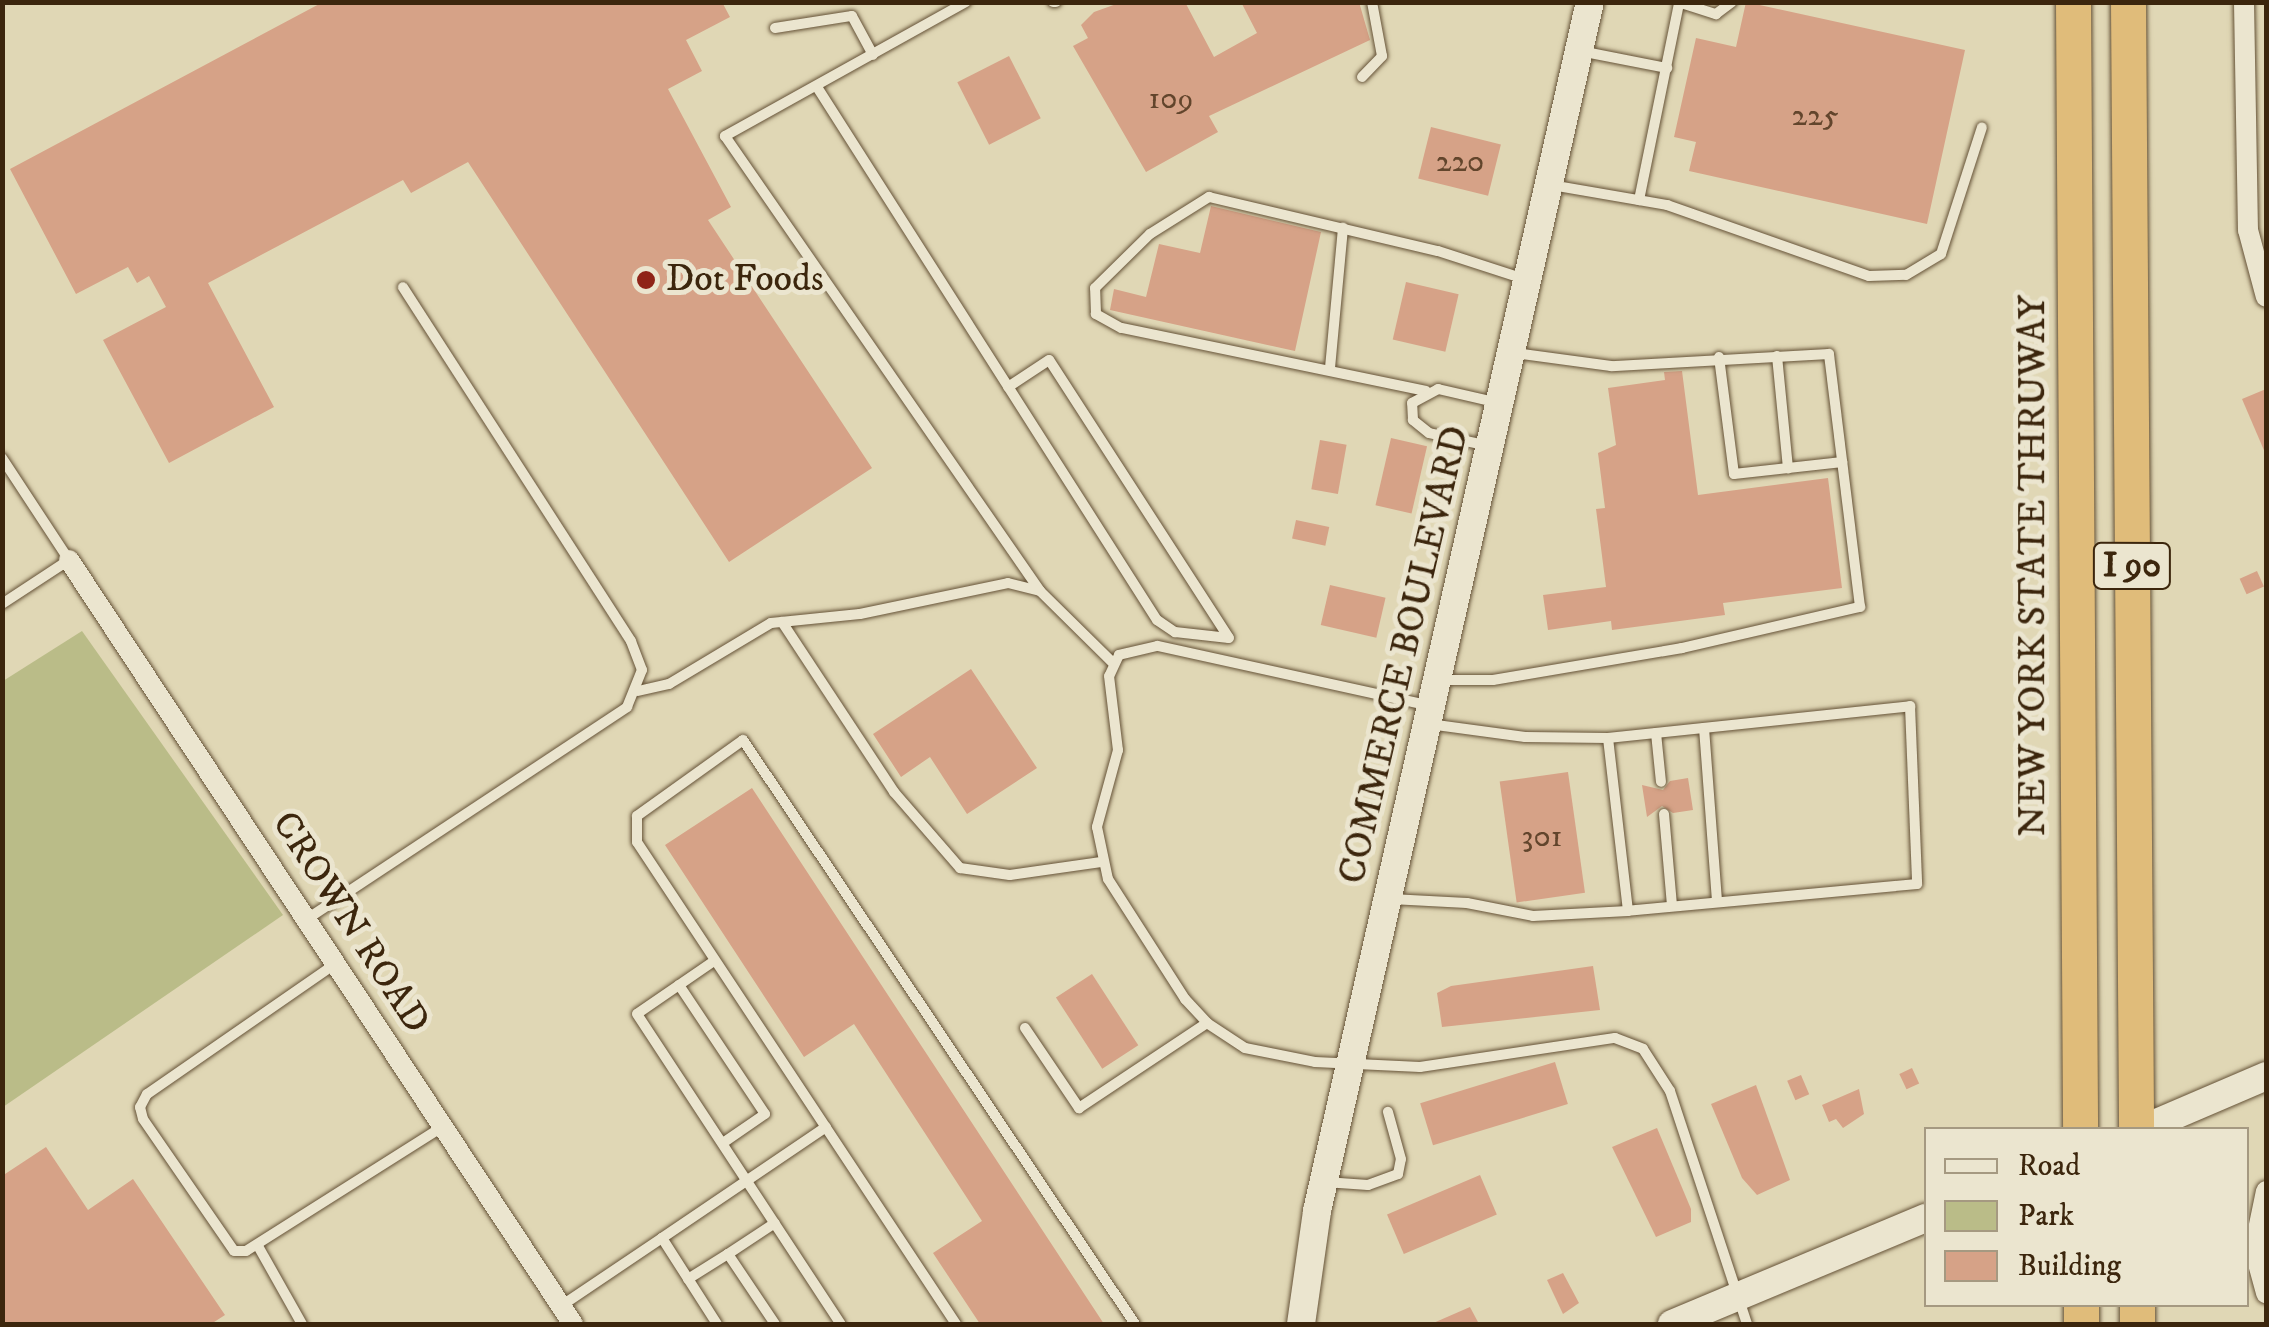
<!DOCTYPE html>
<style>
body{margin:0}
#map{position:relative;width:2269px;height:1327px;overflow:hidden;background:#e0d7b5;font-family:"IM FELL DW Pica",serif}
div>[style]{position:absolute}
.green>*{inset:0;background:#babc88}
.building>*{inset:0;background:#d6a287;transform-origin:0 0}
.roads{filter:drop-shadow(0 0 2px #655237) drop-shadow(0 0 2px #655237)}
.lane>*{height:10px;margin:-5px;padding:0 5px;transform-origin:5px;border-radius:5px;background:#ebe5cf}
.street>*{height:20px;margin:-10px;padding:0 10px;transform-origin:10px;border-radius:10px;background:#ebe5cf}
.secondary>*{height:28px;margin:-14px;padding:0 14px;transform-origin:14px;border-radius:14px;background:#ebe5cf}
.highway>*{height:35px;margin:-17.5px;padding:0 17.5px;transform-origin:17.5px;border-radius:17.5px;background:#e0bc7a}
.dots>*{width:28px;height:28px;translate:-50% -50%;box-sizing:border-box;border:5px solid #ebe5cf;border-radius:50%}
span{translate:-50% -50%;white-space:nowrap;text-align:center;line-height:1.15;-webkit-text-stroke:10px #ebe5cf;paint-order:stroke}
.number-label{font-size:32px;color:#62452c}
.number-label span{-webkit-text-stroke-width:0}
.shield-label span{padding:2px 8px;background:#ebe5cf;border:2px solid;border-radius:8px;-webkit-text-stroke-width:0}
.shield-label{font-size:35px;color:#3c260d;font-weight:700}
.poi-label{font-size:38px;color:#3c260d}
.left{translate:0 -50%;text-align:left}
.street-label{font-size:38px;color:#3c260d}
.frame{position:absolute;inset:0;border:5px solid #3c260d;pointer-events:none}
.legend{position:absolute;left:1924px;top:1127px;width:325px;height:180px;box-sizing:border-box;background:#ebe5cf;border:2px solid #a59981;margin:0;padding:12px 18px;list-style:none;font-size:30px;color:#3c260d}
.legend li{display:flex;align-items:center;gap:20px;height:50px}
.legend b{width:50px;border:2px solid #a59981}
</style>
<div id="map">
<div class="green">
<i style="clip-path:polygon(82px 631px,283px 915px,3px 1107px,3px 681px)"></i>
</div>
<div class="building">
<i style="clip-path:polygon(323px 2px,722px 2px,730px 17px,686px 40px,702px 71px,668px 89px,731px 207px,708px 220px,872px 468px,729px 562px,468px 162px,411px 193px,403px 180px,208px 283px,274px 407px,169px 463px,103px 340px,166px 307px,149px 276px,137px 283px,128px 267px,76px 294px,10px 169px)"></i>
<i style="clip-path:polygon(1122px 2px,1185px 2px,1214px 57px,1257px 33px,1241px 2px,1359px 2px,1370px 40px,1209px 116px,1218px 132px,1146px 172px,1073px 46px,1088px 38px,1081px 25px,1094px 12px)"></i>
<i style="clip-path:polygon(1746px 2px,1965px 50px,1927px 224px,1689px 171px,1696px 142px,1674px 137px,1696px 38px,1736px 47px)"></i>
<i style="left:1009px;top:56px;width:70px;height:58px;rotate:63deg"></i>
<i style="left:1431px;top:127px;width:72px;height:53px;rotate:14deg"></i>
<i style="clip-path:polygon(1211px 206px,1321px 232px,1295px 351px,1110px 310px,1114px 289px,1146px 297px,1159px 244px,1200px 253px)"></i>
<i style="left:1406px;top:282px;width:54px;height:59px;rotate:13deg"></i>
<i style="clip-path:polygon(1682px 371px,1698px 495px,1828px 478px,1842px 588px,1723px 603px,1725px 615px,1612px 630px,1611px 621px,1548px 630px,1543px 595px,1606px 587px,1596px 509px,1605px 508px,1598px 453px,1616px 445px,1608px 388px,1665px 380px,1664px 372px)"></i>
<i style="clip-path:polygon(2266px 389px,2266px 455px,2242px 399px)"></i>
<i style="left:1391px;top:438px;width:37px;height:69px;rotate:13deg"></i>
<i style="left:1320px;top:440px;width:27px;height:50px;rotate:10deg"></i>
<i style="left:1296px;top:520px;width:34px;height:19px;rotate:12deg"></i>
<i style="left:2257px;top:571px;width:17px;height:19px;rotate:66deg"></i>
<i style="left:1330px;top:585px;width:57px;height:41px;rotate:13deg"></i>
<i style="clip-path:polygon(971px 669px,1037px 768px,967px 814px,930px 757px,901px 777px,873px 734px)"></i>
<i style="left:1568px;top:772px;width:122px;height:69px;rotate:82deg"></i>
<i style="clip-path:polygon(1688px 778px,1693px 810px,1673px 813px,1662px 806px,1647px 817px,1642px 785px,1663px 790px,1670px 781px)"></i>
<i style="clip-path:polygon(752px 788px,1104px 1324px,980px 1324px,933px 1253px,982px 1221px,854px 1024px,804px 1057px,665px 845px)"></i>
<i style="clip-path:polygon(1593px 966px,1600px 1010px,1442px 1027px,1437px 993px,1451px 986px)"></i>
<i style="left:1092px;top:974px;width:85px;height:43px;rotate:57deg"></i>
<i style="left:1555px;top:1062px;width:44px;height:141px;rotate:73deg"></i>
<i style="left:1912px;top:1068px;width:17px;height:14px;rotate:65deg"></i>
<i style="left:1801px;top:1075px;width:21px;height:15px;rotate:67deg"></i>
<i style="clip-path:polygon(1756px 1085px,1790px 1180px,1757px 1195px,1742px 1178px,1711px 1104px)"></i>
<i style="clip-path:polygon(1859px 1089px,1864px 1114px,1843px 1128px,1836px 1119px,1829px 1122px,1822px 1105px)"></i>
<i style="clip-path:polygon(1657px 1128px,1691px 1209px,1691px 1222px,1656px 1237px,1612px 1147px)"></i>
<i style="clip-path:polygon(46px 1147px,88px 1210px,133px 1179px,225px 1315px,211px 1324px,2px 1324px,2px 1176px)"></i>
<i style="left:1480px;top:1175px;width:43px;height:101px;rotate:67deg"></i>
<i style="clip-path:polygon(1563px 1273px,1579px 1303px,1563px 1314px,1547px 1280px)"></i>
<i style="clip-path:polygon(1470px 1307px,1479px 1324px,1431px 1324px)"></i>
</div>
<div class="roads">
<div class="lane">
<i style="left:966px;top:2px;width:276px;rotate:150.9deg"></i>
<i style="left:725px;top:136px;width:553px;rotate:55.3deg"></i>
<i style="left:1053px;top:2px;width:3px"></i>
<i style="left:1678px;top:2px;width:40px;rotate:18deg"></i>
<i style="left:1716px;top:14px;width:20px;rotate:-37deg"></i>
<i style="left:775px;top:28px;width:78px;rotate:-8.9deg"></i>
<i style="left:852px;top:16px;width:44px;rotate:61.7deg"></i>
<i style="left:1580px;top:51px;width:89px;rotate:11.1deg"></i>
<i style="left:1362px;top:77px;width:29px;rotate:-46deg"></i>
<i style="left:1382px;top:56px;width:55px;rotate:-100.5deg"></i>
<i style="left:817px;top:87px;width:632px;rotate:57.47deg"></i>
<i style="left:1157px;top:620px;width:22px;rotate:34deg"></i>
<i style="left:1175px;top:632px;width:54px;rotate:6.3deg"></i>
<i style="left:1229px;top:638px;width:331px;rotate:-122.9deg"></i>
<i style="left:1049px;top:360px;width:49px;rotate:146.6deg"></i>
<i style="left:1551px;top:185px;width:118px;rotate:9.8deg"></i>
<i style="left:1667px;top:205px;width:214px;rotate:19.4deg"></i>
<i style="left:1869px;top:276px;width:37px;rotate:-2deg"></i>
<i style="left:1906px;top:275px;width:41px;rotate:-31deg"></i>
<i style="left:1941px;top:254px;width:133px;rotate:-72.1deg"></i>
<i style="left:1639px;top:200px;width:201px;rotate:-78.5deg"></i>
<i style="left:1777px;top:356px;width:113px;rotate:84.4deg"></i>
<i style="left:1719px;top:357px;width:118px;rotate:82.7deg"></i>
<i style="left:1734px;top:474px;width:109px;rotate:-6.3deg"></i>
<i style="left:1330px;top:368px;width:141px;rotate:-84.7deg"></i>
<i style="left:1426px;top:391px;width:311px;rotate:-168.3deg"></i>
<i style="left:1121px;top:328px;width:29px;rotate:-151deg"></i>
<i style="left:1096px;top:314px;width:26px;rotate:-92deg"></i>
<i style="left:1095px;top:288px;width:77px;rotate:-44.5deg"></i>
<i style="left:1150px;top:234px;width:70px;rotate:-32.1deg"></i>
<i style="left:1209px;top:197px;width:235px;rotate:13.3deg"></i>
<i style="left:1438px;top:251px;width:94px;rotate:18deg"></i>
<i style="left:1489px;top:446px;width:61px;rotate:-167.8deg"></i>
<i style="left:1429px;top:433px;width:21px;rotate:-141deg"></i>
<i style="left:1413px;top:420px;width:17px;rotate:-93deg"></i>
<i style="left:1412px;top:403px;width:30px;rotate:-28deg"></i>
<i style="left:1438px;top:389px;width:63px;rotate:12.9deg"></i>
<i style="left:2px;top:458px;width:122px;rotate:56.7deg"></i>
<i style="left:69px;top:560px;width:80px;rotate:146.7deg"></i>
<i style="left:782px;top:622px;width:204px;rotate:56.6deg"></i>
<i style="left:894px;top:792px;width:101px;rotate:49deg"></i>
<i style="left:960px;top:868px;width:50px;rotate:8deg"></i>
<i style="left:1010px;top:875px;width:92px;rotate:-8.1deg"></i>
<i style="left:1439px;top:680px;width:54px"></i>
<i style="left:1493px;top:680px;width:192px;rotate:-9.6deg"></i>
<i style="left:1682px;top:648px;width:183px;rotate:-13deg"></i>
<i style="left:1860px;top:607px;width:255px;rotate:-97deg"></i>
<i style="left:1829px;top:354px;width:218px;rotate:176.8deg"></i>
<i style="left:1611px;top:366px;width:97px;rotate:-172.3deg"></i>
<i style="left:638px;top:691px;width:32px;rotate:-13deg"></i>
<i style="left:669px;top:684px;width:119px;rotate:-30.9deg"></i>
<i style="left:771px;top:623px;width:89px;rotate:-5.8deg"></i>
<i style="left:860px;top:614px;width:151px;rotate:-11.8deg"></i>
<i style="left:1008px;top:583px;width:33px;rotate:14deg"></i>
<i style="left:1040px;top:591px;width:101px;rotate:44.6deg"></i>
<i style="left:1431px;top:706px;width:280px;rotate:-167.6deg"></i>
<i style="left:1157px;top:646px;width:39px;rotate:167deg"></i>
<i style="left:1119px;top:655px;width:23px;rotate:115deg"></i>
<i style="left:1109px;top:676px;width:75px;rotate:83.1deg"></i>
<i style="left:1118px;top:750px;width:80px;rotate:105.3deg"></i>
<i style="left:1097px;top:827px;width:53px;rotate:78.1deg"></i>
<i style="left:1108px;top:879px;width:143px;rotate:57.3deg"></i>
<i style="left:1185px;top:999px;width:33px;rotate:47deg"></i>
<i style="left:1207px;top:1023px;width:45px;rotate:33.3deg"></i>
<i style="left:1245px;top:1048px;width:71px;rotate:11.3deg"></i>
<i style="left:1315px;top:1062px;width:105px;rotate:2.7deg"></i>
<i style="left:1420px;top:1067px;width:197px;rotate:-8.5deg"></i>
<i style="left:1615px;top:1038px;width:30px;rotate:21deg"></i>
<i style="left:1643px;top:1049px;width:50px;rotate:57.3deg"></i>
<i style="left:1670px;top:1091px;width:245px;rotate:71.7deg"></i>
<i style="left:1704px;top:728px;width:174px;rotate:85.7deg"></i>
<i style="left:1656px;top:733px;width:49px;rotate:84.2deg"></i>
<i style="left:1608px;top:738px;width:304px;rotate:-6deg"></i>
<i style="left:1910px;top:706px;width:178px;rotate:87.7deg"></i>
<i style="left:1917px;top:884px;width:290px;rotate:174.7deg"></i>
<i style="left:1664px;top:814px;width:91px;rotate:85deg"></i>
<i style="left:1391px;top:899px;width:76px;rotate:3deg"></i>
<i style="left:1467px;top:903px;width:67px;rotate:11.1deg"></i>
<i style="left:1533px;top:916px;width:95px;rotate:-3deg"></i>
<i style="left:1628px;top:911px;width:174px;rotate:-96.6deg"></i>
<i style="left:1608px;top:738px;width:83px;rotate:-179.3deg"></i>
<i style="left:1525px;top:737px;width:97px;rotate:-172.3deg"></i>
<i style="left:307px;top:919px;width:384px;rotate:-33.5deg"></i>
<i style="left:627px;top:707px;width:40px;rotate:-68deg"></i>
<i style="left:642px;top:670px;width:31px;rotate:-111deg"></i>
<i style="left:631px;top:641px;width:421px;rotate:-122.8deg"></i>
<i style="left:714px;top:961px;width:93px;rotate:145.5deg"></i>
<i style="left:637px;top:1014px;width:371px;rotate:56.7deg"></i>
<i style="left:335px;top:964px;width:229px;rotate:145.3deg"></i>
<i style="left:147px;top:1094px;width:15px;rotate:118deg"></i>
<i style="left:140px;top:1107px;width:12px;rotate:76deg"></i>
<i style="left:143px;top:1119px;width:160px;rotate:55.4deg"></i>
<i style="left:234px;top:1251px;width:12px"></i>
<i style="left:246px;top:1251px;width:232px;rotate:-32.3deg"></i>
<i style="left:679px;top:985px;width:155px;rotate:56.3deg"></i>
<i style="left:765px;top:1114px;width:51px;rotate:145.4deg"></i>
<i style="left:1025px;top:1028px;width:97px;rotate:56deg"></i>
<i style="left:1079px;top:1108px;width:154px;rotate:-33.6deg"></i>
<i style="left:1325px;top:1182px;width:43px;rotate:4deg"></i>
<i style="left:1368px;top:1185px;width:32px;rotate:-20deg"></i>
<i style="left:1398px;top:1174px;width:15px;rotate:-79deg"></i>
<i style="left:1401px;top:1159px;width:49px;rotate:-105.5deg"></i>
<i style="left:662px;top:1238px;width:198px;rotate:-34.1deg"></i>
<i style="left:258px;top:1246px;width:90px;rotate:60.6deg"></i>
<i style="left:728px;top:1254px;width:56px;rotate:-33.4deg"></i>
<i style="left:688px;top:1279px;width:47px;rotate:-32deg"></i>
<i style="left:728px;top:1254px;width:84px;rotate:56.1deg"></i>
<i style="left:561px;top:1306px;width:122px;rotate:-34deg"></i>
<i style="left:662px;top:1238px;width:102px;rotate:57.4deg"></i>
<i style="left:956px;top:1324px;width:578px;rotate:-123.5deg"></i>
<i style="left:637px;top:842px;width:26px;rotate:-90deg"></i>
<i style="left:637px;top:816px;width:130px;rotate:-35.6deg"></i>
<i style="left:743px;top:740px;width:703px;rotate:56.13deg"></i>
</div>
<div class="street">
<i style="left:2244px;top:2px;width:228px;rotate:89deg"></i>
<i style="left:2248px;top:230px;width:69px;rotate:75deg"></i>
<i style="left:69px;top:560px;width:915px;rotate:56.59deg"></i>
<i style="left:2266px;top:1191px;width:59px;rotate:101.7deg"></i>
<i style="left:2254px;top:1249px;width:46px;rotate:74.7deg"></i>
</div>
<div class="secondary">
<i style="left:2140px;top:1130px;width:137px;rotate:-23.2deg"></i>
<i style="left:1301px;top:1324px;width:114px;rotate:-81.9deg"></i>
<i style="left:1317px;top:1211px;width:1239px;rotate:-77.28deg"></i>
<i style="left:1672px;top:1324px;width:275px;rotate:-22.7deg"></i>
</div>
<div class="highway">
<i style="left:2073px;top:2px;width:1128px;rotate:89.64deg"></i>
<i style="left:2128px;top:2px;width:1128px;rotate:89.59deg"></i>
<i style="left:2081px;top:1304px;width:20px;rotate:90deg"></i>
<i style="left:2137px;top:1304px;width:20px;rotate:90deg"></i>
</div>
</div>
<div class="dots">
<i style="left:646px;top:280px;background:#8f2418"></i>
</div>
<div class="number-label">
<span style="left:1171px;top:99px">109</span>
<span style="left:1815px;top:116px">225</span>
<span style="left:1460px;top:162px">220</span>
<span style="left:1542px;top:837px">301</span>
</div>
<div class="shield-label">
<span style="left:2132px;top:566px">I 90</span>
</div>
<div class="poi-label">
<span class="left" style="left:666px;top:280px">Dot Foods</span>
</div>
<div class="street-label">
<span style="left:2034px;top:566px;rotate:-90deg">NEW YORK STATE THRUWAY</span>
<span style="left:1405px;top:655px;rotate:-77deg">COMMERCE BOULEVARD</span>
<span style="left:350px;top:923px;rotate:57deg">CROWN ROAD</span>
</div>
<div class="frame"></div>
<ul class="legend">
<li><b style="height:12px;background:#ebe5cf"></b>Road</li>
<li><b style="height:28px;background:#babc88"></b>Park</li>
<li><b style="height:28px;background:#d6a287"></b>Building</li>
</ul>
</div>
